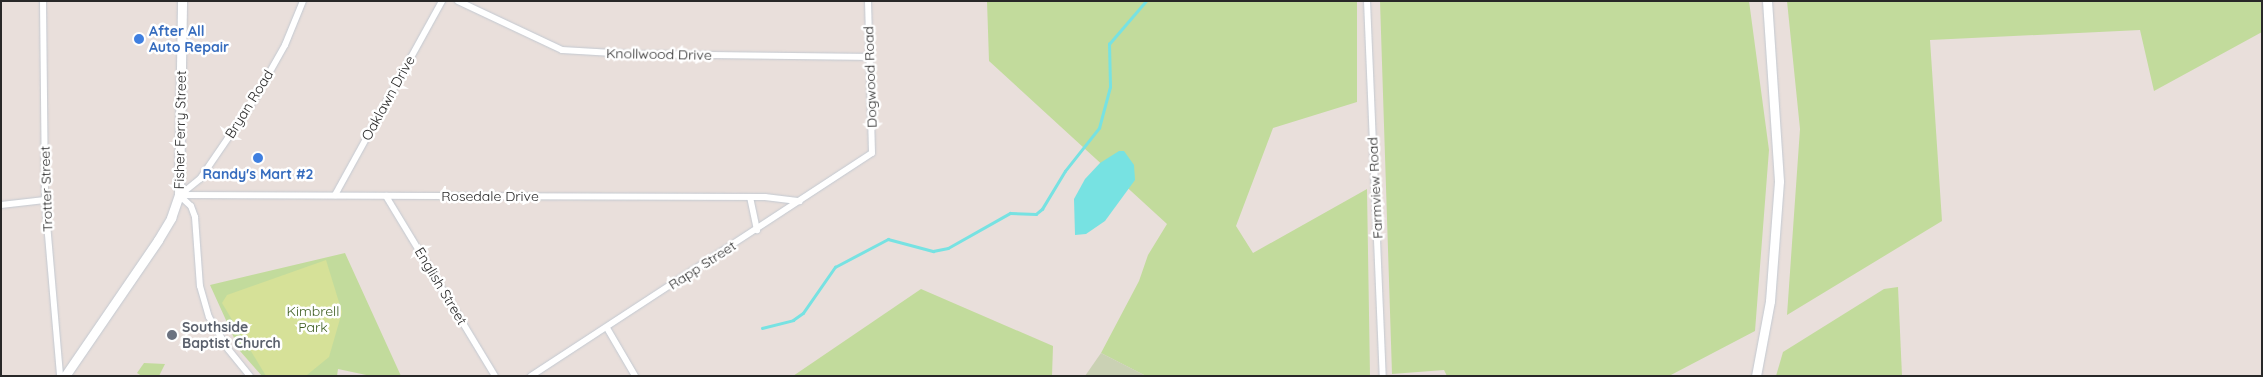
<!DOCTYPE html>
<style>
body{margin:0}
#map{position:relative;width:2263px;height:377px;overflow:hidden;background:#e9dfdb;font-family:Quicksand,sans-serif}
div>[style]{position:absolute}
.green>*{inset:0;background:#c2db9c}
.cemetery>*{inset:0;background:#cad1b4}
.pitch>*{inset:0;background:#d6e198}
.water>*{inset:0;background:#77e2e2}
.stream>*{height:2.5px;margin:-1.25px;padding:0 1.25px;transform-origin:1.25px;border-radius:1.25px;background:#77e2e2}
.roads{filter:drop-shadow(0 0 1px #c3c9d1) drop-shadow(0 0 1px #c3c9d1)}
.street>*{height:6px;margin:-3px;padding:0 3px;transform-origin:3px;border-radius:3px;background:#fff}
.secondary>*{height:9px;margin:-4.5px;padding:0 4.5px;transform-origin:4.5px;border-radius:4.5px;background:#fff}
.dots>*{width:14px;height:14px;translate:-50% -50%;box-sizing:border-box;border:2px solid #fff;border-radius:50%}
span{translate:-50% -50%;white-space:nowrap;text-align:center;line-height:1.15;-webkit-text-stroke:5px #fff;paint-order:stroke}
.shop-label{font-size:14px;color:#366cbe;font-weight:700}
.left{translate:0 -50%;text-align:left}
.street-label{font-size:14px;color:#282828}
.park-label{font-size:14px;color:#3d5d20}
.worship-label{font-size:14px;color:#5b616d;font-weight:700}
.frame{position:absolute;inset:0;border:2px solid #282828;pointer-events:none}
</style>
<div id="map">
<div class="green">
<i style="clip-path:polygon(987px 1px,1357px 1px,1357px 102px,1273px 128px,1236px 226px,1253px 253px,1367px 189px,1370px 376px,1146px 376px,1101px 353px,1139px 281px,1148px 255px,1167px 224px,989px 61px)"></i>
<i style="clip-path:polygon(1380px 1px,1749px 1px,1769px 150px,1755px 331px,1669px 376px,1447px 376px,1444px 370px,1392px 374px)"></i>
<i style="clip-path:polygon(1787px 1px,2262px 1px,2262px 32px,2154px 91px,2140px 30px,1930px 40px,1942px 221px,1787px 315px,1800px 129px)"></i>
<i style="clip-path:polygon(345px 253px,401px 376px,371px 376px,338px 369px,337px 376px,262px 376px,240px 351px,210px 285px)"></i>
<i style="clip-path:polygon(1898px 287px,1902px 376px,1776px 376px,1783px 352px,1884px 289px)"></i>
<i style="clip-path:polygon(921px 289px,1053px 346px,1052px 376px,793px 376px)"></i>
<i style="clip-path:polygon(144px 363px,165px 364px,159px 376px,142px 376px,137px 373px)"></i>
</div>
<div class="cemetery">
<i style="clip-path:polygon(1101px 353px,1146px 376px,1085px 376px)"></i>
</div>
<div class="pitch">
<i style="clip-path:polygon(326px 260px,342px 312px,329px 357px,307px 375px,266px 376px,222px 303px,227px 295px)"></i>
</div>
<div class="water">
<i style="clip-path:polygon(1119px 151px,1124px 151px,1134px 165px,1135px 180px,1105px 221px,1086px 234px,1075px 235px,1074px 199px,1085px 179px,1100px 163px)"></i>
</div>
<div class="stream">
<i style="left:762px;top:328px;width:32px;rotate:-14deg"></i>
<i style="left:793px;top:320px;width:12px;rotate:-35deg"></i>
<i style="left:803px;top:313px;width:56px;rotate:-55.2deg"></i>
<i style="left:835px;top:267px;width:60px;rotate:-27.8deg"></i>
<i style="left:888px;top:239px;width:47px;rotate:14.9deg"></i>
<i style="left:933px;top:251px;width:15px;rotate:-11deg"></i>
<i style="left:948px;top:248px;width:71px;rotate:-29.4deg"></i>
<i style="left:1010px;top:213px;width:26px;rotate:2deg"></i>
<i style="left:1036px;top:214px;width:8px;rotate:-40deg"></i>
<i style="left:1042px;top:209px;width:44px;rotate:-58.8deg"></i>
<i style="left:1065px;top:171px;width:55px;rotate:-51.7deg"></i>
<i style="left:1099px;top:128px;width:42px;rotate:-75deg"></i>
<i style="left:1110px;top:87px;width:43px;rotate:-91.3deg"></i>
<i style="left:1109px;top:44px;width:57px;rotate:-49.3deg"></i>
</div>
<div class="roads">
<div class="street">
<i style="left:43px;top:1px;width:199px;rotate:89.4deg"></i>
<i style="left:45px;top:200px;width:177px;rotate:85.1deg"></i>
<i style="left:458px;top:1px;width:115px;rotate:25.2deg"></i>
<i style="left:562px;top:50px;width:68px;rotate:3.4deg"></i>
<i style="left:630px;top:54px;width:241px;rotate:0.7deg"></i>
<i style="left:1367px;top:1px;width:375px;rotate:87.6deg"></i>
<i style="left:179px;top:195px;width:586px;rotate:0.2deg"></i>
<i style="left:765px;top:197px;width:35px;rotate:7deg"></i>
<i style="left:179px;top:195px;width:16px;rotate:43deg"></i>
<i style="left:191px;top:206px;width:12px;rotate:70deg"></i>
<i style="left:195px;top:217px;width:69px;rotate:85.9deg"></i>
<i style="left:200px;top:286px;width:32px;rotate:74deg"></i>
<i style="left:209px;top:317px;width:37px;rotate:59deg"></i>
<i style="left:228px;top:349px;width:35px;rotate:51deg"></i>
<i style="left:180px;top:195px;width:26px;rotate:-39deg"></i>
<i style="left:200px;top:179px;width:96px;rotate:-55.6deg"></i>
<i style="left:254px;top:100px;width:63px;rotate:-60.6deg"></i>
<i style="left:285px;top:45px;width:48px;rotate:-67.8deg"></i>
<i style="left:335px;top:195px;width:222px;rotate:-61.1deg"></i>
<i style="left:386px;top:196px;width:210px;rotate:58.8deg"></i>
<i style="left:750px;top:197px;width:34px;rotate:78deg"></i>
<i style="left:1px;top:205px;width:44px;rotate:-6.5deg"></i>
<i style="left:607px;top:328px;width:56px;rotate:59.7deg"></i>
<i style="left:531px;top:376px;width:407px;rotate:-33.2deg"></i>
<i style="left:872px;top:153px;width:152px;rotate:-91.5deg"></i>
</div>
<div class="secondary">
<i style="left:65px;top:376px;width:165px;rotate:-55.6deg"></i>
<i style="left:158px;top:240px;width:26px;rotate:-59deg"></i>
<i style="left:171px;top:218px;width:24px;rotate:-71deg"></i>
<i style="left:179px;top:195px;width:194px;rotate:-89.1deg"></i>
<i style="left:1756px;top:376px;width:76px;rotate:-79.4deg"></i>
<i style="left:1770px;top:301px;width:120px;rotate:-85.7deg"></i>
<i style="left:1779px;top:181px;width:180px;rotate:-93.8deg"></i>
</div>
</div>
<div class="dots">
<i style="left:139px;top:39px;background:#3f7fe0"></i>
<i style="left:258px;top:158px;background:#3f7fe0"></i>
<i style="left:172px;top:335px;background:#6b7280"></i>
</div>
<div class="shop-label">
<span class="left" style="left:149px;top:39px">After All<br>Auto Repair</span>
<span style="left:258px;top:174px">Randy's Mart #2</span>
</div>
<div class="street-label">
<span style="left:659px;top:54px;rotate:1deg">Knollwood Drive</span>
<span style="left:870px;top:77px;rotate:-92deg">Dogwood Road</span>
<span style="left:388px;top:98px;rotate:-61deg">Oaklawn Drive</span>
<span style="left:249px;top:104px;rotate:-58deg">Bryan Road</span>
<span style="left:180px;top:130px;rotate:-89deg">Fisher Ferry Street</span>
<span style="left:1375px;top:188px;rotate:-93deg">Farmview Road</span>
<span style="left:46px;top:189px;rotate:-92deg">Trotter Street</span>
<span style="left:490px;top:196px">Rosedale Drive</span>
<span style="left:702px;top:265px;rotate:-33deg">Rapp Street</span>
<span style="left:441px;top:286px;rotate:59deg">English Street</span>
</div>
<div class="park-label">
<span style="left:313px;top:319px">Kimbrell<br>Park</span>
</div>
<div class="worship-label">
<span class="left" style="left:182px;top:335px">Southside<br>Baptist Church</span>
</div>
<div class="frame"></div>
</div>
